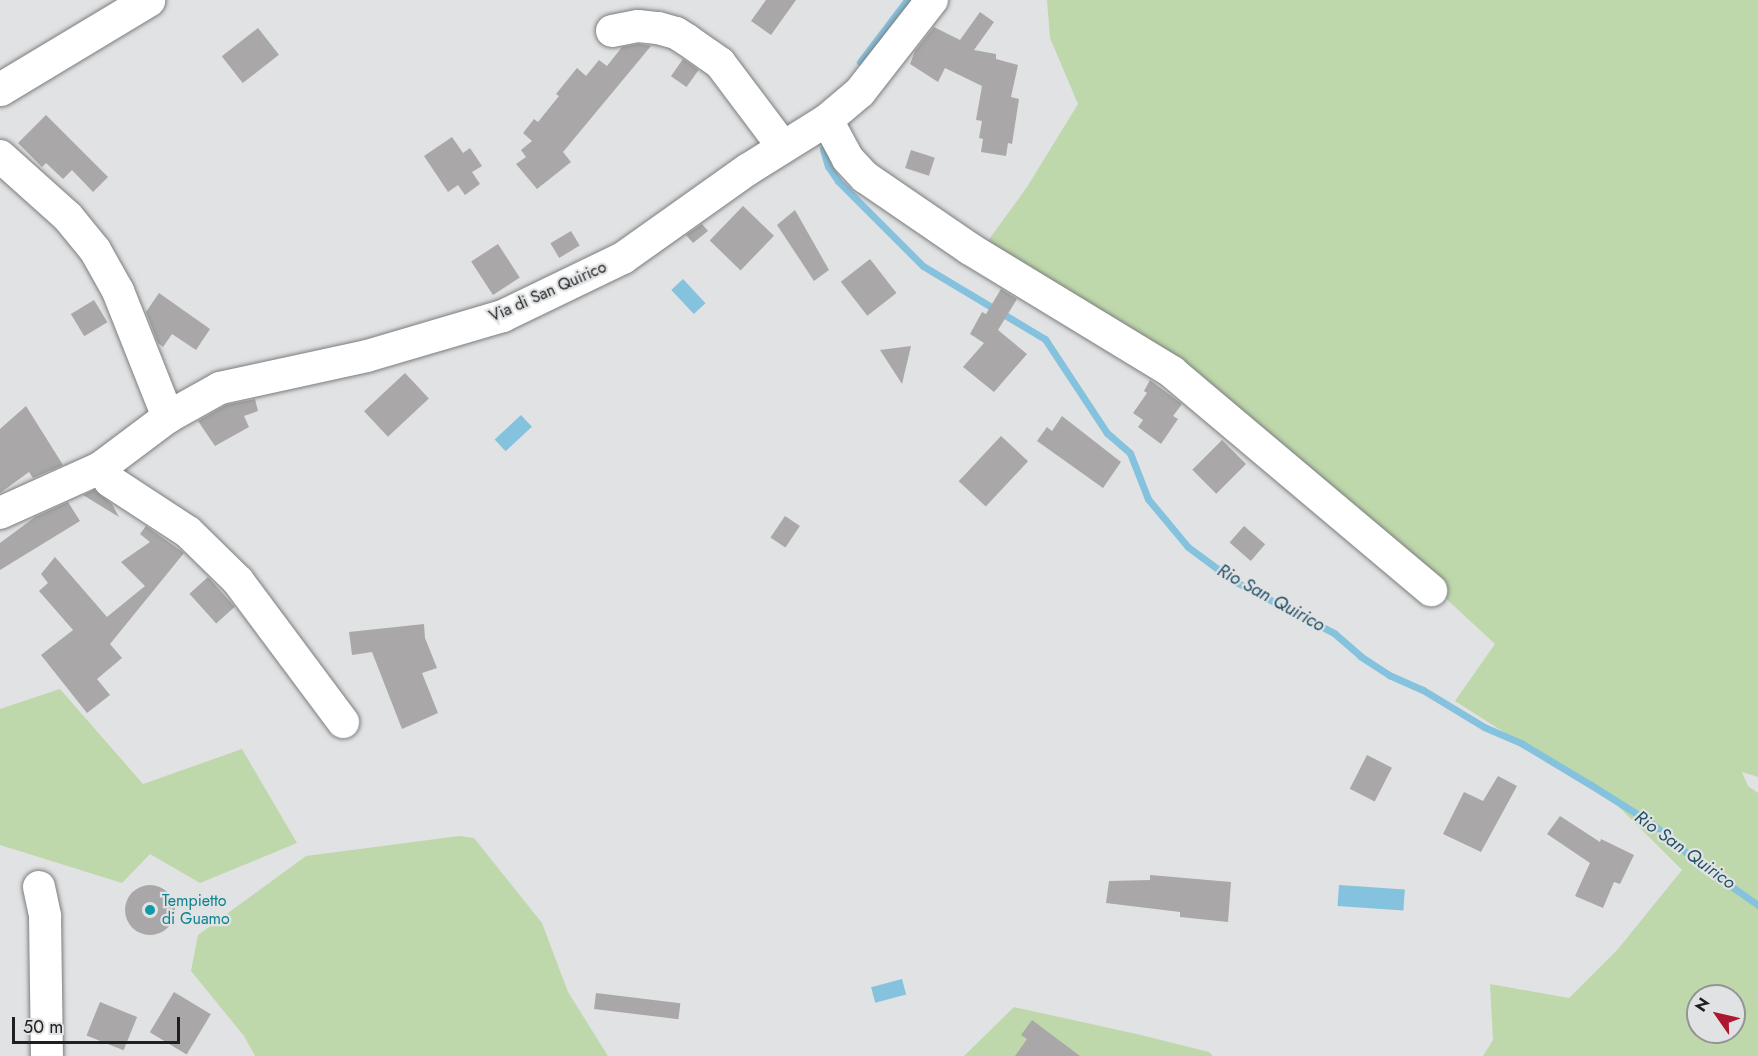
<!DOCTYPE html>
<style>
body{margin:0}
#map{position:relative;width:1758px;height:1056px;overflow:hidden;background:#e1e2e4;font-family:Jost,sans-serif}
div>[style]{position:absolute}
.green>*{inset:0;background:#bed8ab}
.water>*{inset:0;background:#85c2de;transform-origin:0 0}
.stream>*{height:7px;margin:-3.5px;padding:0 3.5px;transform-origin:3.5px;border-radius:3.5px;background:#85c2de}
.building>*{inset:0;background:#a9a7a7;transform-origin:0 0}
.round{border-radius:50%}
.roads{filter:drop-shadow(0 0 2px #7b7d7e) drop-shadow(0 0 2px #7b7d7e)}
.minor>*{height:32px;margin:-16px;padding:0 16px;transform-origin:16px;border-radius:16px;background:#fff}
.major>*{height:33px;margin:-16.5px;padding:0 16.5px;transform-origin:16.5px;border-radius:16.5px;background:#fff}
.dots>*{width:16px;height:16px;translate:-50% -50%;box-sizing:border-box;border:3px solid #e1e2e4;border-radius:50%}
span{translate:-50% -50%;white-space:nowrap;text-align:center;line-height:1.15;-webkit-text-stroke:4.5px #e1e2e4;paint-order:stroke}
.street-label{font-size:16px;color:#1e1f1f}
.culture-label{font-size:16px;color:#0d838f}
.left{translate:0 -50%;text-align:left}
.water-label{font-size:18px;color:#1f5064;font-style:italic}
.north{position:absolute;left:1686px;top:984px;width:60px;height:60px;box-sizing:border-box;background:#e1e2e4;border:2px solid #939495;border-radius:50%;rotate:304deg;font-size:16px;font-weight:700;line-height:24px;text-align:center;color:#1e1f1f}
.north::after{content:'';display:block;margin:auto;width:21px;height:27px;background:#ad1830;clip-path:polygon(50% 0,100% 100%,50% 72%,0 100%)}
.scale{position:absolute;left:12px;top:1017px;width:168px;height:27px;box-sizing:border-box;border:3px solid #1e1f1f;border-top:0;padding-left:8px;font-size:18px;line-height:21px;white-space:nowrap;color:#1e1f1f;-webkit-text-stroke:4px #e1e2e4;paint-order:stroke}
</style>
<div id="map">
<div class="green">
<i style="clip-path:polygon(evenodd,1047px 0,1758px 0,1758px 777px,1742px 772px,1748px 786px,1758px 793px,1758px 1056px,1483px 1056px,1493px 1040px,1490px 984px,1569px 998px,1618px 949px,1682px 870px,1615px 803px,1455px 701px,1495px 644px,1400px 556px,982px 249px,1027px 187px,1078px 104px,1050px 38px,1047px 0,1698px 996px,1734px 996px,1734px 1032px,1698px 1032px,1698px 996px)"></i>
<i style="clip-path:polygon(60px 689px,143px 784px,242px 749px,297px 843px,200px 883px,150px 854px,122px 883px,0 845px,0 709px)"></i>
<i style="clip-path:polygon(459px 836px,474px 838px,542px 923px,568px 992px,608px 1056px,255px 1056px,244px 1036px,191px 971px,198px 935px,306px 856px)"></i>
<i style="clip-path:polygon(1014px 1007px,1141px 1035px,1209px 1052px,1213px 1056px,964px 1056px)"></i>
</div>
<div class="water">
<i style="left:683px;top:279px;width:33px;height:16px;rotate:47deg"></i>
<i style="left:521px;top:415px;width:16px;height:36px;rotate:47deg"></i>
<i style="left:1339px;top:885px;width:66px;height:21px;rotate:4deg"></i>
<i style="left:902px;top:979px;width:16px;height:32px;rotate:75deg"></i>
</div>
<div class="stream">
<i style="left:860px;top:62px;width:78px;rotate:-52.8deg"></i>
<i style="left:823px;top:149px;width:18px;rotate:74deg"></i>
<i style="left:828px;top:166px;width:18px;rotate:56deg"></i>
<i style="left:838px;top:181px;width:120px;rotate:45deg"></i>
<i style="left:923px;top:266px;width:142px;rotate:30.9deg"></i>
<i style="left:1045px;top:339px;width:113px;rotate:56.6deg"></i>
<i style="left:1107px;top:433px;width:30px;rotate:41deg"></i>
<i style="left:1130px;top:453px;width:49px;rotate:68.6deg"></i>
<i style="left:1148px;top:499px;width:62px;rotate:50.2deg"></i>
<i style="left:1188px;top:547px;width:57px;rotate:36.5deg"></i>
<i style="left:1234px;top:581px;width:113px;rotate:27.5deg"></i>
<i style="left:1334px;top:633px;width:35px;rotate:41deg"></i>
<i style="left:1360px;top:656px;width:35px;rotate:33deg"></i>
<i style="left:1389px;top:675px;width:37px;rotate:24deg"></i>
<i style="left:1423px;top:690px;width:71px;rotate:31.2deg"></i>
<i style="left:1484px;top:727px;width:40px;rotate:23.4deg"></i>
<i style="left:1521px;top:743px;width:82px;rotate:31deg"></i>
<i style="left:1591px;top:785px;width:70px;rotate:32.1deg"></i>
<i style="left:1650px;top:822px;width:67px;rotate:40.1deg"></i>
<i style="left:1701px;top:865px;width:70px;rotate:35.1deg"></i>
</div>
<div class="building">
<i style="clip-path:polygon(766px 0,796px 0,771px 35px,751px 21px)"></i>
<i style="clip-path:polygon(980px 12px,994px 22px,974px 50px,996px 54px,996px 59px,1018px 65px,1011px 97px,1019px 99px,1012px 144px,1008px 143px,1006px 156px,981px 152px,983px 139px,979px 138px,982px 121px,976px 120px,982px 86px,945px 68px,938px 82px,910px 64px,915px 51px,934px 27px,960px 40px)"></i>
<i style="left:258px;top:28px;width:34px;height:46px;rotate:52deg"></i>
<i style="clip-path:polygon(639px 44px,651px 46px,563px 152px,571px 162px,537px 189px,516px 164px,526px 157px,521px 150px,532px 141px,523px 133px,534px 119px,538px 122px,559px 96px,556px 94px,577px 68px,586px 76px,599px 60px,607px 66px,622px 47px)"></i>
<i style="left:683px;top:59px;width:19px;height:21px;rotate:35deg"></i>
<i style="clip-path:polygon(46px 115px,108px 177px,93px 192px,72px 170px,63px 179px,46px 163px,42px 167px,18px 143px)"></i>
<i style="clip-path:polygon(452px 137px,463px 153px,470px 148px,482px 166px,472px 172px,480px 184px,465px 195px,458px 185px,448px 192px,424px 156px)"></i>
<i style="left:911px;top:150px;width:25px;height:19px;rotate:18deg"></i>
<i style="left:743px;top:206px;width:43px;height:48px;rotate:44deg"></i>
<i style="clip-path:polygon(795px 210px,829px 270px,814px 281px,777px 225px)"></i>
<i style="clip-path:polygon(702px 224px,708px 231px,693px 243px,686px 235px)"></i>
<i style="left:571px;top:231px;width:17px;height:24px;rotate:59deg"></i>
<i style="left:498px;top:244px;width:40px;height:32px;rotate:57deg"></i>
<i style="left:870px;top:259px;width:43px;height:37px;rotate:52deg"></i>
<i style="clip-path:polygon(1001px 289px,1017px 299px,998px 330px,1027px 354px,994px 392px,963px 367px,984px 343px,970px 334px,982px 312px,986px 314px)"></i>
<i style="clip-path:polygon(159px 293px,210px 329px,196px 350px,172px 334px,163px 347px,158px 343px,146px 312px)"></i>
<i style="left:94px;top:300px;width:26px;height:27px;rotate:59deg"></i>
<i style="clip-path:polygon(911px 346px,902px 384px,880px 350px)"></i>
<i style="left:405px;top:373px;width:35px;height:56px;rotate:47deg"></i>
<i style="clip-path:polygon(1150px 380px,1182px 404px,1173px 416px,1178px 419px,1161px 444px,1138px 427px,1143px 420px,1133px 413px,1147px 393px,1144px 391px)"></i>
<i style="clip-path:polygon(255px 399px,258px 411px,244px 416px,249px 427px,215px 446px,198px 421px,226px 405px)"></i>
<i style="clip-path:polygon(26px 406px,63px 465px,33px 478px,29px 472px,0 493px,0 429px)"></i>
<i style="clip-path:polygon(1062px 416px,1121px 462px,1103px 488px,1037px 441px,1047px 427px,1052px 431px)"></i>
<i style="left:1001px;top:436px;width:37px;height:62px;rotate:43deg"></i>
<i style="left:1222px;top:440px;width:34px;height:42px;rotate:45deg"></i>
<i style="clip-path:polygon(94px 490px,112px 504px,119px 517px,83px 495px)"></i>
<i style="clip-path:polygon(68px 502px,80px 521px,0 570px,0 543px,35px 517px)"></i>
<i style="left:785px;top:516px;width:18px;height:26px;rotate:34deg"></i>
<i style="clip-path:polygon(146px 526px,184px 553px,110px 644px,122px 658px,97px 679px,110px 695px,87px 713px,41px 655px,73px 630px,39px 591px,48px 583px,41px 574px,55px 557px,107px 617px,145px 586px,121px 562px,150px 542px,140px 534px)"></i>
<i style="left:1244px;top:526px;width:28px;height:22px;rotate:41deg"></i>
<i style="left:208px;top:577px;width:40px;height:25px;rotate:48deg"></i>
<i style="clip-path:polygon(424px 624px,425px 638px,437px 668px,422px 673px,438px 713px,402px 729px,372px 652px,352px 655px,349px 632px)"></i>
<i style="left:1367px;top:755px;width:28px;height:38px;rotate:27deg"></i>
<i style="clip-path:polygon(1498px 776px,1517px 786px,1481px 852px,1443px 834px,1464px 792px,1483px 801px)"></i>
<i style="clip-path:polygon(1560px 816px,1600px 842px,1601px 839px,1634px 855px,1620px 884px,1614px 882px,1603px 908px,1575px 896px,1590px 863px,1547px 834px)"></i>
<i style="clip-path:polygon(1150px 875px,1231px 882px,1228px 922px,1180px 917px,1180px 912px,1106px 903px,1109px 881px,1150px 880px)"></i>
<i class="round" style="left:125px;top:885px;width:50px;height:50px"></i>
<i style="left:174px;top:992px;width:43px;height:47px;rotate:31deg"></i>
<i style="left:596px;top:993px;width:85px;height:16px;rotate:7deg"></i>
<i style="left:100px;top:1002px;width:40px;height:36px;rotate:22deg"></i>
<i style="clip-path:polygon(1032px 1020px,1080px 1056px,1015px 1056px,1027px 1039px,1021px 1035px)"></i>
</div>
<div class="roads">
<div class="minor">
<i style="left:612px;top:31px;width:26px;rotate:-11deg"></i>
<i style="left:638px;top:26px;width:20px;rotate:6deg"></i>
<i style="left:658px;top:28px;width:19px;rotate:16deg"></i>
<i style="left:676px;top:33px;width:13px;rotate:32deg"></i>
<i style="left:687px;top:40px;width:40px;rotate:34.9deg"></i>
<i style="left:720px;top:63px;width:105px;rotate:53.1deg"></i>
<i style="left:827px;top:120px;width:44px;rotate:61.7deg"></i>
<i style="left:848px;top:159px;width:25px;rotate:47deg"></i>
<i style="left:865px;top:177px;width:127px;rotate:34.4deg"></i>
<i style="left:970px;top:249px;width:237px;rotate:31.3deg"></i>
<i style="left:1172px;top:372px;width:339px;rotate:40.1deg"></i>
<i style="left:0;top:156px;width:91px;rotate:41.9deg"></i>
<i style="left:68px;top:217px;width:43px;rotate:50.7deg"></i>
<i style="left:95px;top:250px;width:47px;rotate:60.7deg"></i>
<i style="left:118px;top:291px;width:136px;rotate:68.4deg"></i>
<i style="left:100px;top:468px;width:16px;rotate:52deg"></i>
<i style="left:110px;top:481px;width:93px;rotate:33.2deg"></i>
<i style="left:188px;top:532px;width:70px;rotate:44.4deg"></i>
<i style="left:238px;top:581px;width:176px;rotate:53.3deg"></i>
<i style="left:0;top:513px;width:110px;rotate:-24.2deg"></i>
<i style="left:100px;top:468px;width:85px;rotate:-36.9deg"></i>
<i style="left:168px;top:417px;width:60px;rotate:-29.1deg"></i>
<i style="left:220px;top:388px;width:150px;rotate:-12.3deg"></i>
<i style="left:367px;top:356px;width:142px;rotate:-16.4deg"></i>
<i style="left:503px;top:316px;width:133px;rotate:-25.8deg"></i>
<i style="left:623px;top:258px;width:152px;rotate:-35.4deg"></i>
<i style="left:747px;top:170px;width:94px;rotate:-32deg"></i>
<i style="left:827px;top:120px;width:43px;rotate:-40.3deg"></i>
<i style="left:860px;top:92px;width:117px;rotate:-52deg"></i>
<i style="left:39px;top:887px;width:30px;rotate:78deg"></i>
<i style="left:45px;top:916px;width:140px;rotate:89.2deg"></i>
</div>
<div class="major">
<i style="left:0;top:89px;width:173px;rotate:-31deg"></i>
</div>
</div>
<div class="dots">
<i style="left:150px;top:910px;background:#0f9aa8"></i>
</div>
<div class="street-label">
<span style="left:548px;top:292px;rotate:-24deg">Via di San Quirico</span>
</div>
<div class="culture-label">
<span class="left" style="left:162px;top:910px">Tempietto<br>di Guamo</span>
</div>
<div class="water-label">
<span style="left:1271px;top:598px;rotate:29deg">Rio San Quirico</span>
<span style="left:1685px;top:850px;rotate:36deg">Rio San Quirico</span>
</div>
<div class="north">N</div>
<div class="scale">50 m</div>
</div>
